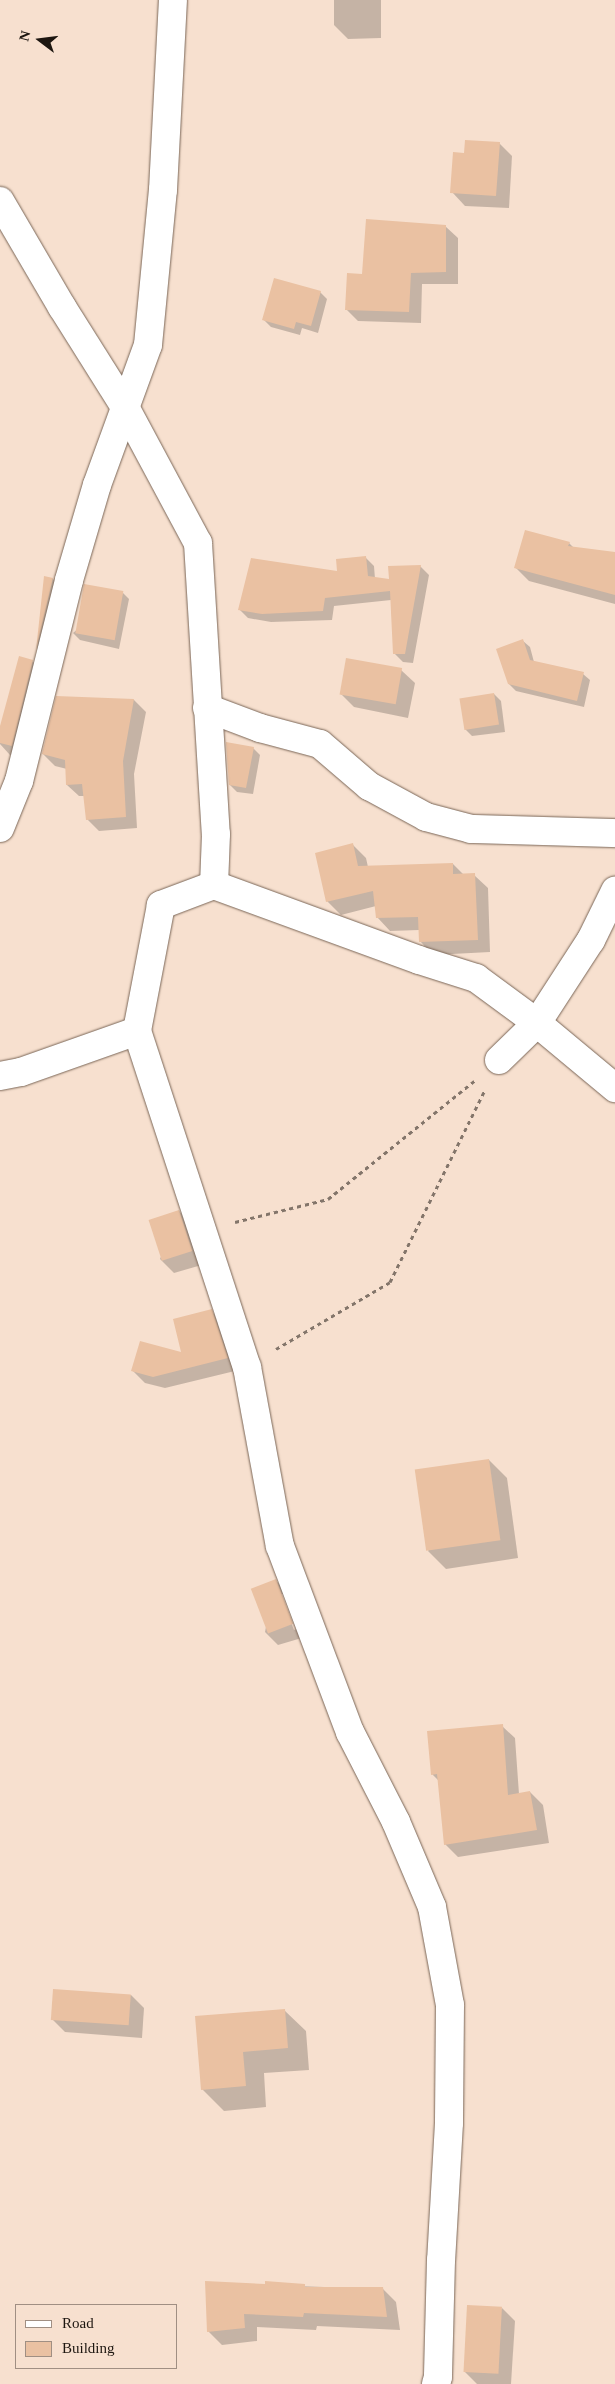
<!DOCTYPE html>
<style>
body{margin:0}
#map{position:relative;width:615px;height:2384px;overflow:hidden;background:#f7e0cf;font-family:"Times New Roman",serif}
div>[style]{position:absolute}
.shadow>*{inset:0;background:#0003}
.building>*{inset:0;background:#eac1a2;transform-origin:0 0}
.path>*{height:3px;margin-top:-1.5px;transform-origin:0;background:repeating-linear-gradient(90deg,#83756a 0 4px,transparent 0 8px)}
.roads{filter:drop-shadow(0 0 1px #7a6657) drop-shadow(0 0 1px #7a6657)}
.minor>*{height:28px;margin:-14px;padding:0 14px;transform-origin:14px;border-radius:14px;background:#fff}
span{translate:-50% -50%;white-space:nowrap;text-align:center;line-height:1.15;-webkit-text-stroke:5px #f7e0cf;paint-order:stroke}
.legend{position:absolute;left:15px;top:2304px;width:162px;height:65px;box-sizing:border-box;background:#f7e0cf;border:1px solid #a08f83;margin:0;padding:6px 9px;list-style:none;font-size:15px;color:#1d1610}
.legend li{display:flex;align-items:center;gap:10px;height:25px}
.legend b{width:25px;border:1px solid #a08f83}
.north{position:absolute;left:15px;top:15px;width:50px;height:50px;-webkit-text-stroke:4px #f7e0cf;paint-order:stroke;rotate:285deg;font-size:14px;font-weight:700;line-height:20px;text-align:center;color:#1d1610}
.north::after{content:'';display:block;margin:auto;width:18px;height:22px;background:#1d1610;clip-path:polygon(50% 0,100% 100%,50% 72%,0 100%)}
</style>
<div id="map">
<div class="shadow">
<i style="clip-path:polygon(334px 0,381px 0,381px 38px,348px 39px,334px 25px)"></i>
<i style="clip-path:polygon(499px 143px,512px 156px,509px 208px,465px 206px,452px 192px,465px 154px)"></i>
<i style="clip-path:polygon(445px 226px,458px 238px,458px 284px,422px 284px,421px 323px,358px 321px,346px 309px)"></i>
<i style="clip-path:polygon(320px 292px,327px 299px,318px 333px,302px 328px,300px 335px,271px 327px,264px 320px)"></i>
<i style="clip-path:polygon(569px 543px,574px 548px,615px 553px,615px 604px,529px 581px,516px 568px)"></i>
<i style="clip-path:polygon(365px 557px,374px 566px,375px 579px,390px 581px,420px 566px,429px 575px,413px 663px,403px 662px,394px 653px,391px 600px,334px 606px,332px 620px,271px 622px,248px 618px,239px 609px,338px 573px)"></i>
<i style="clip-path:polygon(45px 578px,53px 579px,66px 593px,49px 661px,37px 649px)"></i>
<i style="clip-path:polygon(122px 592px,129px 599px,119px 649px,80px 640px,73px 633px)"></i>
<i style="clip-path:polygon(523px 641px,530px 647px,534px 662px,583px 674px,590px 680px,584px 707px,516px 691px,509px 684px)"></i>
<i style="clip-path:polygon(32px 661px,46px 675px,25px 759px,10px 755px,0 744px,0 731px)"></i>
<i style="clip-path:polygon(401px 670px,415px 683px,408px 718px,354px 707px,341px 694px)"></i>
<i style="clip-path:polygon(494px 694px,501px 701px,505px 732px,472px 736px,465px 729px)"></i>
<i style="clip-path:polygon(57px 697px,134px 700px,146px 712px,134px 774px,137px 828px,99px 831px,87px 819px,85px 796px,79px 796px,67px 785px,67px 769px,55px 766px,43px 754px)"></i>
<i style="clip-path:polygon(253px 748px,260px 755px,253px 794px,237px 792px,230px 785px)"></i>
<i style="clip-path:polygon(353px 845px,366px 858px,368px 867px,453px 864px,464px 875px,474px 875px,488px 888px,490px 952px,433px 955px,420px 941px,419px 930px,390px 931px,377px 917px,376px 906px,341px 915px,327px 901px)"></i>
<i style="clip-path:polygon(179px 1211px,192px 1225px,205px 1264px,174px 1273px,160px 1259px)"></i>
<i style="clip-path:polygon(211px 1311px,223px 1323px,239px 1370px,165px 1388px,145px 1383px,133px 1371px,183px 1354px)"></i>
<i style="clip-path:polygon(489px 1460px,507px 1478px,518px 1558px,446px 1569px,428px 1551px)"></i>
<i style="clip-path:polygon(evenodd,275px 1580px,289px 1593px,305px 1637px,278px 1645px,265px 1632px,275px 1580px,280px 1594px,283px 1594px,296px 1629px,294px 1630px,280px 1594px)"></i>
<i style="clip-path:polygon(502px 1726px,515px 1738px,519px 1794px,530px 1792px,543px 1805px,549px 1843px,458px 1857px,445px 1844px,439px 1781px,432px 1774px)"></i>
<i style="clip-path:polygon(131px 1995px,144px 2008px,142px 2038px,65px 2032px,52px 2019px)"></i>
<i style="clip-path:polygon(284px 2010px,306px 2031px,309px 2070px,264px 2073px,266px 2107px,224px 2111px,202px 2089px)"></i>
<i style="clip-path:polygon(266px 2285px,383px 2289px,396px 2302px,400px 2330px,317px 2326px,316px 2330px,257px 2327px,257px 2341px,222px 2345px,208px 2331px)"></i>
<i style="clip-path:polygon(502px 2308px,515px 2321px,511px 2384px,477px 2384px,465px 2372px)"></i>
</div>
<div class="building">
<i style="clip-path:polygon(465px 140px,500px 142px,496px 196px,450px 193px,453px 152px,464px 153px)"></i>
<i style="clip-path:polygon(366px 219px,446px 225px,446px 272px,411px 273px,409px 312px,345px 310px,347px 273px,362px 274px)"></i>
<i style="clip-path:polygon(274px 278px,321px 291px,311px 326px,296px 322px,294px 329px,262px 320px)"></i>
<i style="clip-path:polygon(525px 530px,570px 542px,568px 546px,615px 552px,615px 595px,514px 568px)"></i>
<i style="clip-path:polygon(366px 556px,368px 576px,389px 579px,388px 566px,421px 565px,405px 654px,393px 654px,390px 591px,325px 598px,323px 611px,262px 614px,238px 610px,251px 558px,337px 571px,336px 559px)"></i>
<i style="clip-path:polygon(44px 576px,53px 578px,36px 650px)"></i>
<i style="left:84px;top:584px;width:40px;height:50px;rotate:10deg"></i>
<i style="clip-path:polygon(523px 639px,530px 660px,584px 672px,577px 701px,508px 684px,496px 649px)"></i>
<i style="clip-path:polygon(19px 656px,33px 660px,12px 746px,0 743px,0 726px)"></i>
<i style="left:346px;top:658px;width:57px;height:37px;rotate:10deg"></i>
<i style="left:494px;top:693px;width:32px;height:35px;rotate:81deg"></i>
<i style="clip-path:polygon(56px 696px,134px 699px,123px 761px,126px 817px,86px 820px,82px 784px,66px 785px,65px 760px,42px 754px)"></i>
<i style="clip-path:polygon(226px 742px,254px 747px,246px 788px,229px 785px)"></i>
<i style="clip-path:polygon(353px 843px,358px 866px,453px 863px,453px 874px,475px 873px,478px 940px,419px 942px,418px 917px,376px 918px,373px 891px,326px 902px,315px 853px)"></i>
<i style="left:179px;top:1210px;width:43px;height:32px;rotate:72deg"></i>
<i style="clip-path:polygon(212px 1309px,228px 1358px,153px 1377px,131px 1371px,140px 1341px,181px 1352px,173px 1319px)"></i>
<i style="left:489px;top:1459px;width:82px;height:75px;rotate:82deg"></i>
<i style="left:276px;top:1579px;width:48px;height:27px;rotate:69deg"></i>
<i style="clip-path:polygon(503px 1724px,508px 1795px,530px 1791px,537px 1830px,444px 1845px,437px 1774px,431px 1775px,427px 1731px)"></i>
<i style="left:53px;top:1989px;width:78px;height:31px;rotate:4deg"></i>
<i style="clip-path:polygon(285px 2009px,288px 2048px,243px 2052px,246px 2086px,201px 2090px,195px 2016px)"></i>
<i style="clip-path:polygon(205px 2281px,265px 2284px,265px 2281px,305px 2284px,305px 2287px,383px 2287px,387px 2317px,304px 2313px,303px 2317px,244px 2314px,245px 2328px,207px 2332px)"></i>
<i style="left:467px;top:2305px;width:35px;height:67px;rotate:3deg"></i>
</div>
<div class="path">
<i style="left:235px;top:1222px;width:96px;rotate:-13.9deg"></i>
<i style="left:328px;top:1199px;width:188px;rotate:-38.9deg"></i>
<i style="left:276px;top:1349px;width:132px;rotate:-30.4deg"></i>
<i style="left:390px;top:1282px;width:214px;rotate:-63.7deg"></i>
</div>
<div class="roads">
<div class="minor">
<i style="left:0;top:201px;width:123px;rotate:59.7deg"></i>
<i style="left:62px;top:307px;width:118px;rotate:57.8deg"></i>
<i style="left:125px;top:407px;width:154px;rotate:61.8deg"></i>
<i style="left:198px;top:543px;width:292px;rotate:86.5deg"></i>
<i style="left:216px;top:834px;width:51px;rotate:92.2deg"></i>
<i style="left:214px;top:885px;width:57px;rotate:159.3deg"></i>
<i style="left:161px;top:905px;width:128px;rotate:100.8deg"></i>
<i style="left:207px;top:708px;width:57px;rotate:20.7deg"></i>
<i style="left:260px;top:728px;width:62px;rotate:14.9deg"></i>
<i style="left:320px;top:744px;width:65px;rotate:40.6deg"></i>
<i style="left:369px;top:786px;width:65px;rotate:28.5deg"></i>
<i style="left:426px;top:817px;width:47px;rotate:14.9deg"></i>
<i style="left:471px;top:829px;width:144px;rotate:1.6deg"></i>
<i style="left:0;top:828px;width:51px;rotate:-68deg"></i>
<i style="left:19px;top:781px;width:207px;rotate:-76deg"></i>
<i style="left:69px;top:580px;width:99px;rotate:-73.6deg"></i>
<i style="left:97px;top:485px;width:149px;rotate:-70deg"></i>
<i style="left:148px;top:345px;width:156px;rotate:-84.5deg"></i>
<i style="left:163px;top:190px;width:190px;rotate:-87deg"></i>
<i style="left:214px;top:885px;width:218px;rotate:20.1deg"></i>
<i style="left:419px;top:960px;width:60px;rotate:17.5deg"></i>
<i style="left:476px;top:978px;width:76px;rotate:36.4deg"></i>
<i style="left:537px;top:1023px;width:102px;rotate:39.8deg"></i>
<i style="left:499px;top:1060px;width:53px;rotate:-44.2deg"></i>
<i style="left:537px;top:1023px;width:99px;rotate:-57deg"></i>
<i style="left:591px;top:940px;width:55px;rotate:-63.9deg"></i>
<i style="left:0;top:1076px;width:21px;rotate:-11deg"></i>
<i style="left:21px;top:1072px;width:123px;rotate:-19.5deg"></i>
<i style="left:137px;top:1031px;width:354px;rotate:71.9deg"></i>
<i style="left:247px;top:1367px;width:182px;rotate:79.6deg"></i>
<i style="left:280px;top:1546px;width:199px;rotate:69.4deg"></i>
<i style="left:350px;top:1732px;width:101px;rotate:62.9deg"></i>
<i style="left:396px;top:1822px;width:92px;rotate:67deg"></i>
<i style="left:432px;top:1907px;width:100px;rotate:79.6deg"></i>
<i style="left:450px;top:2005px;width:118px;rotate:90.5deg"></i>
<i style="left:449px;top:2123px;width:137px;rotate:93.3deg"></i>
<i style="left:441px;top:2260px;width:117px;rotate:91.5deg"></i>
<i style="left:438px;top:2377px;width:7px;rotate:106deg"></i>
</div>
</div>
<ul class="legend">
<li><b style="height:6px;background:#fff"></b>Road</li>
<li><b style="height:14px;background:#eac1a2"></b>Building</li>
</ul>
<div class="north">N</div>
</div>
